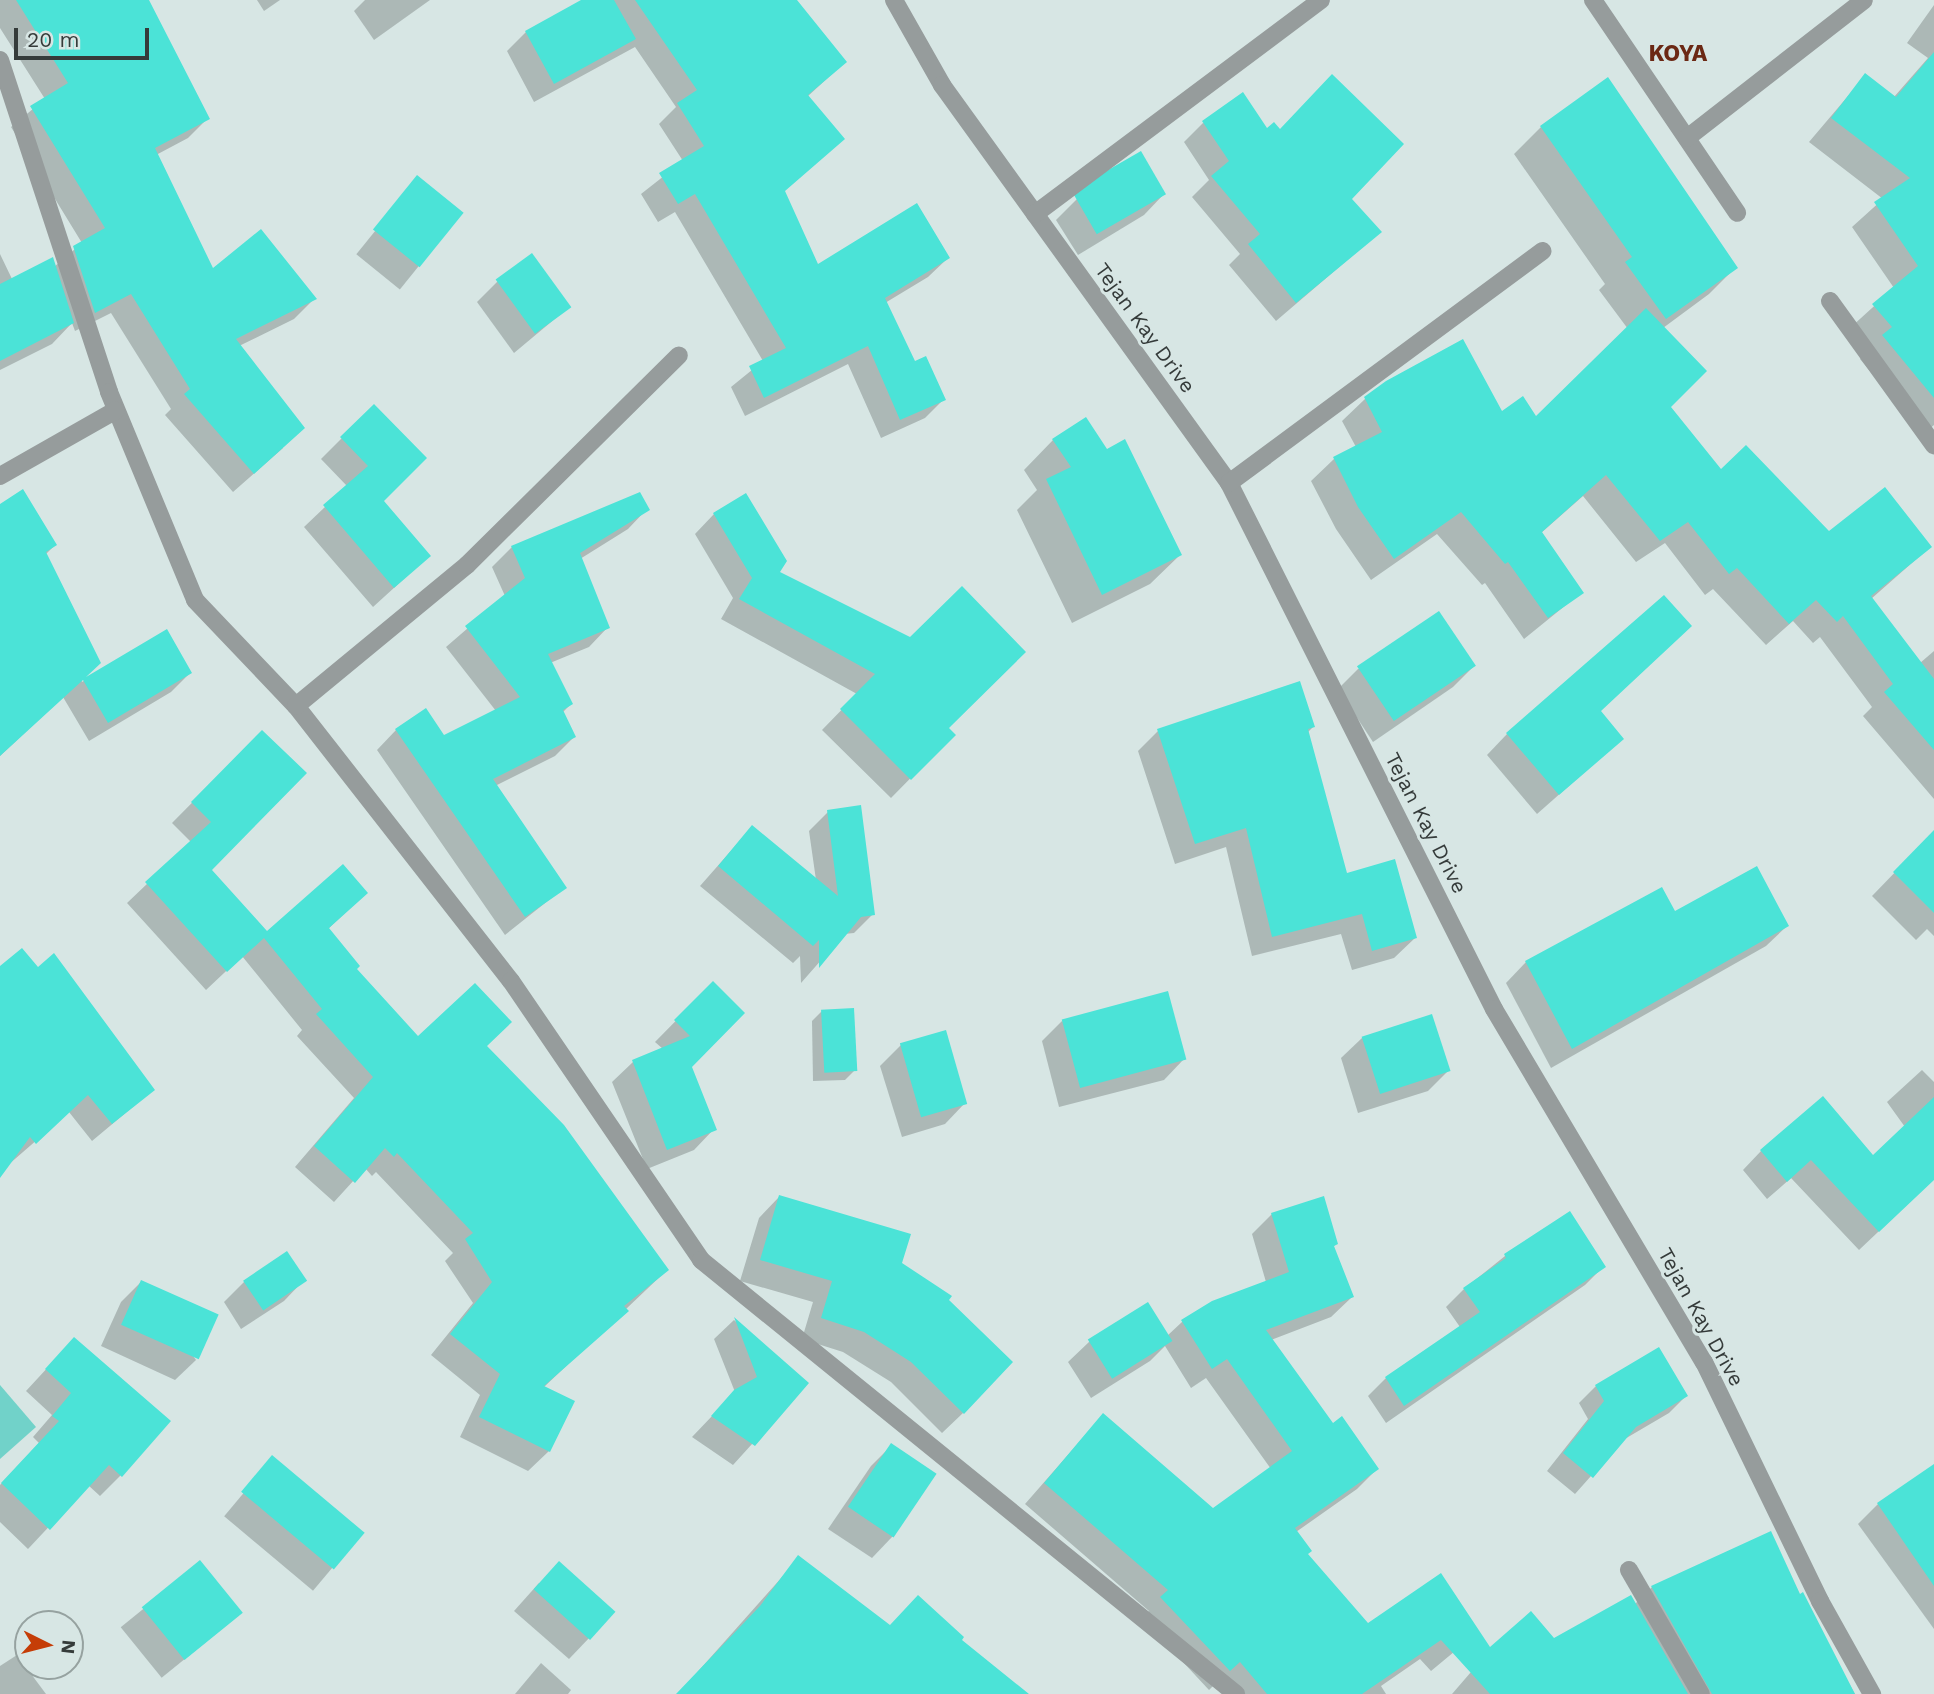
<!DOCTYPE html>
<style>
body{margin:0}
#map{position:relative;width:1934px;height:1694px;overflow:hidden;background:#d7e6e4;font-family:"Work Sans",sans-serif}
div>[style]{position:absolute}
.green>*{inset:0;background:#71d2c9}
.shadow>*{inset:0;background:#0003;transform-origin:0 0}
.building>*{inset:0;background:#4be3d7;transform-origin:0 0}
.minor>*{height:18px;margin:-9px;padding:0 9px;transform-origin:9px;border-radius:9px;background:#969c9c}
span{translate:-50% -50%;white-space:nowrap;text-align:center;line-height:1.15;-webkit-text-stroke:6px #d7e6e4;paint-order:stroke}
.street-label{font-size:21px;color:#353b3a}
.neighbourhood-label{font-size:23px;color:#6b2814;font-weight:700}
.north{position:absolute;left:14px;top:1610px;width:70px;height:70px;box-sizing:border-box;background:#d7e6e4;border:2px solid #96a2a0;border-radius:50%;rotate:96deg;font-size:19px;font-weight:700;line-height:28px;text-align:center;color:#353b3a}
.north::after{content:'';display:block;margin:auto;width:24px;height:32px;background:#c53d07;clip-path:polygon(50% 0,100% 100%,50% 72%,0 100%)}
.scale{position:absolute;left:14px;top:28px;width:135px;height:32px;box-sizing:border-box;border:4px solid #353b3a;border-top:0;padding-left:9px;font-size:21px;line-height:24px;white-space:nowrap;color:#353b3a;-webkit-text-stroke:5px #d7e6e4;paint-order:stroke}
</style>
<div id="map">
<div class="green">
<i style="clip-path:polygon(0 1385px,36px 1427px,0 1459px)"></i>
</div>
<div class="shadow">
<i style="clip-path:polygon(0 0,147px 0,208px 118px,188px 138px,156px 155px,213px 271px,314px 299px,294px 319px,239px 346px,283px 448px,233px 492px,165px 415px,171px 409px,111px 313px,75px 331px,72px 323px,52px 344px,0 370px,0 254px,12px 279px,54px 267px,82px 243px,11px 127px,45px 99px,0 28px)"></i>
<i style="clip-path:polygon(257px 0,280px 0,264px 11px)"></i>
<i style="clip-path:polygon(365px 0,430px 0,374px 40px,354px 11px)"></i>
<i style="clip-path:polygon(584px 0,791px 0,845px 62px,807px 97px,842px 139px,783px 192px,817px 267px,948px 258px,928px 277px,885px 303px,914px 363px,944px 399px,925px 418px,881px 438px,848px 364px,745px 416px,731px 387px,763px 361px,675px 212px,658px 222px,641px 194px,683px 161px,659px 124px,676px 107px,635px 47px,534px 102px,507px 51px,526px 32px)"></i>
<i style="clip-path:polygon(1934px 5px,1934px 425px,1922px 435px,1860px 359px,1869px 350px,1850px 328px,1894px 288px,1852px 227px,1883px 199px,1809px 142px,1865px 76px,1894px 97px,1928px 58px,1907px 43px)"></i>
<i style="clip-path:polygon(1203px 123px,1279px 131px,1380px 232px,1276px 321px,1229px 265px,1240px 254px,1192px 197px,1209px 180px,1184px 142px)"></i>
<i style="clip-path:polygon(1541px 127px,1735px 268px,1709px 294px,1663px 328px,1669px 407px,1721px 472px,1829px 534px,1930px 547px,1871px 599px,1920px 663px,1934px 651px,1934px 799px,1863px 716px,1872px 707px,1820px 637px,1813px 643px,1793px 621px,1766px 645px,1713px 589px,1705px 595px,1665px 543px,1636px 562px,1583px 496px,1541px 533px,1582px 592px,1524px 639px,1485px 583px,1482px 585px,1437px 534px,1371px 580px,1336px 529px,1311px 481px,1334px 459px,1356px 447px,1342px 421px,1365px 399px,1462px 341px,1501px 413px,1536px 418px,1628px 329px,1599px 290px,1605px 284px,1514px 154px)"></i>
<i style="left:418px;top:178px;width:56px;height:98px;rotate:39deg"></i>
<i style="clip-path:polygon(1164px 194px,1144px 215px,1078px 255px,1056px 220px,1077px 199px)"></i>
<i style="clip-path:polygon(498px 281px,569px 307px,514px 353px,477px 302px)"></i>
<i style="clip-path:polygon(374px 406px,382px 501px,429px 556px,373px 607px,304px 527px,347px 486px,321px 459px)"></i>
<i style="clip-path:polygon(1053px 440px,1180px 555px,1150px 584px,1072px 623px,1017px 510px,1037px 490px,1024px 470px)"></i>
<i style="clip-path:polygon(0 506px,55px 545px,45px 555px,82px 682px,166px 632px,190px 673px,171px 692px,89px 741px,63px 697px,0 756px)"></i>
<i style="clip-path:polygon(647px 509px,628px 529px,580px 559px,608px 627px,589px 647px,550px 663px,571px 704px,562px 713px,574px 737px,555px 756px,495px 786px,564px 888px,505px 935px,377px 750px,396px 730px,443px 737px,496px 711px,446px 647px,505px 596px,492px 567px,512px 547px)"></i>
<i style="clip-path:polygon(714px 514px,953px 735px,891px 798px,822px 730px,857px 694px,721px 619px,733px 598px,695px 534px)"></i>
<i style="clip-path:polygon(1474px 666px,1453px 687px,1373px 742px,1338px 689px,1358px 669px)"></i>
<i style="clip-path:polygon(1599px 712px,1622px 739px,1537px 814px,1487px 755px,1507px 734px)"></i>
<i style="clip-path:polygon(1313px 727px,1307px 733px,1346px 875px,1415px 938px,1394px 958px,1352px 970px,1341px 934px,1252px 956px,1226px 847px,1175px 864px,1138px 751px,1158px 731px)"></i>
<i style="clip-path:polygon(262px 732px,209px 870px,267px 934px,366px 893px,328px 929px,355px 969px,418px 1038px,485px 1046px,667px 1270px,543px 1388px,549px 1451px,528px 1471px,460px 1437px,480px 1395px,431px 1355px,473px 1303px,445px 1261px,453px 1253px,376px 1172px,372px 1176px,365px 1168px,334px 1202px,295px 1167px,354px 1098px,297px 1036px,302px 1030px,242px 956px,206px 990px,127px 903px,191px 842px,172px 823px)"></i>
<i style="clip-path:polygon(828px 812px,873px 914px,854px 933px,844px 934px,801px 983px,800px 956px,793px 963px,700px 886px,752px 827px,816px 880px,809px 831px)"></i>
<i style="clip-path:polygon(1934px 832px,1934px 936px,1927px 929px,1916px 940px,1872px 896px)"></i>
<i style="clip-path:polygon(1674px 914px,1787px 926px,1766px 946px,1551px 1068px,1506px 983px,1526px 962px)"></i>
<i style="clip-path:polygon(0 968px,153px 1090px,92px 1141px,69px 1112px,0 1172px)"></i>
<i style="clip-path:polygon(713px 983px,690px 1066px,714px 1129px,694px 1150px,647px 1169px,612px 1082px,633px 1062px,663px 1049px,655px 1042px)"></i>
<i style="clip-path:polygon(822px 1011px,855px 1070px,845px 1080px,813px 1081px,812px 1021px)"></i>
<i style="clip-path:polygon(1062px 1021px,1184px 1059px,1164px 1080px,1059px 1107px,1042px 1041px)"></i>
<i style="clip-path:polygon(1362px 1038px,1448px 1071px,1428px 1091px,1358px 1113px,1341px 1058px)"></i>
<i style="clip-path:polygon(901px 1045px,965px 1103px,945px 1124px,902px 1137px,880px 1066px)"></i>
<i style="clip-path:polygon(1922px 1070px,1934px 1082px,1934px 1179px,1859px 1250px,1791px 1178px,1767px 1199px,1743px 1170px,1761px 1151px,1873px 1157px,1905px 1127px,1887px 1102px)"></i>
<i style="clip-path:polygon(779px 1197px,900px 1264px,947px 1301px,963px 1413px,942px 1433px,891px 1382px,843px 1352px,802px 1339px,813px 1302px,740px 1281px,759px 1218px)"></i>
<i style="clip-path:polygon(1272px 1214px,1336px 1244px,1333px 1247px,1352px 1297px,1331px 1317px,1271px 1340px,1332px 1425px,1377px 1469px,1357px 1489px,1296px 1532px,1306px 1555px,1367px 1625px,1478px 1632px,1431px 1671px,1420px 1659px,1381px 1686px,1386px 1694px,1230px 1694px,1219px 1680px,1209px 1690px,1142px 1618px,1149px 1611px,1025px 1504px,1103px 1415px,1213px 1511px,1271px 1469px,1206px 1378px,1191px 1388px,1165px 1346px,1150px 1361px,1091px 1398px,1068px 1362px,1089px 1342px,1147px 1304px,1167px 1336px,1182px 1322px,1266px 1282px,1252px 1234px)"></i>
<i style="clip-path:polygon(1569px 1214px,1603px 1267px,1585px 1285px,1386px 1423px,1368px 1396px,1386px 1378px,1460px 1327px,1446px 1307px,1464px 1289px,1505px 1256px)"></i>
<i style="clip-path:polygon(304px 1280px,284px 1301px,241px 1329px,224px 1302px,244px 1282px)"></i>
<i style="clip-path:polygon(141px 1282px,196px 1360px,175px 1380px,101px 1346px,121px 1302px)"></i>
<i style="clip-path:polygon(734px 1320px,807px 1383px,733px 1465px,692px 1437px,735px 1392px,714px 1339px)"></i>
<i style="clip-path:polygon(74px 1339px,121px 1475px,100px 1496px,88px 1485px,28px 1549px,0 1522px,0 1485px,39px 1443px,33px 1437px,52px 1415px,26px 1391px)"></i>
<i style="clip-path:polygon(1596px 1386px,1686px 1396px,1669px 1413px,1623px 1440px,1575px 1494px,1547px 1471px,1588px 1419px,1579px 1403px)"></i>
<i style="clip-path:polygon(891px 1446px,935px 1475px,892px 1537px,872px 1558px,828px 1529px,871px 1466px)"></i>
<i style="left:273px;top:1458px;width:116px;height:76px;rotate:40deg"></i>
<i style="clip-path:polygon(1934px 1466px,1934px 1629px,1858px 1524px,1878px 1504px)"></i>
<i style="clip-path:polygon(799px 1558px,889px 1627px,1008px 1694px,678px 1694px)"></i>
<i style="left:200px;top:1563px;width:65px;height:102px;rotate:51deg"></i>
<i style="clip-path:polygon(539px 1583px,614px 1612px,569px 1659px,514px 1611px)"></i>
<i style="clip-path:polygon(1652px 1587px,1799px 1596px,1855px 1694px,1452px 1694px,1490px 1650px,1554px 1640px,1634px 1605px)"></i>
<i style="clip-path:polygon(17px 1655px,46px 1694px,0 1694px,0 1666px)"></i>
<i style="clip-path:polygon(541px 1663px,571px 1690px,568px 1694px,515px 1694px)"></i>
</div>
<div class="building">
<i style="clip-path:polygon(16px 0,149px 0,210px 119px,155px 148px,213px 268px,261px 229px,317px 299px,236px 339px,305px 428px,254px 474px,184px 394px,190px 389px,131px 294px,95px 313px,73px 246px,105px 228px,30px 106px,68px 83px)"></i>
<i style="clip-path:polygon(581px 0,614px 0,636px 39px,554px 84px,525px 31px)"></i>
<i style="clip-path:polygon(635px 0,797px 0,847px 62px,808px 95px,845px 139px,785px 191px,818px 264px,917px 203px,950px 258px,885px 298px,915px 361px,926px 356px,946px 400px,900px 420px,868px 346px,764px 398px,749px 366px,786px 348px,695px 194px,678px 204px,659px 173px,704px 146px,677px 103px,697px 90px)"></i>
<i style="clip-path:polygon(1934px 52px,1934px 398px,1882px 335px,1892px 327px,1872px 304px,1918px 266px,1874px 202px,1910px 178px,1831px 118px,1865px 73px,1896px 97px)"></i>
<i style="clip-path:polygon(1332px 74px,1404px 144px,1352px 199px,1382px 232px,1296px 303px,1248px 244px,1260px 234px,1211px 176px,1229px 161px,1202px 121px,1243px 92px,1267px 128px,1274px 122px,1280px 129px)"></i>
<i style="clip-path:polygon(1608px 77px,1738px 268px,1666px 319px,1625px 262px,1632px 257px,1540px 126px)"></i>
<i style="left:1141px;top:151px;width:50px;height:80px;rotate:60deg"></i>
<i style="left:417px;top:175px;width:60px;height:70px;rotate:39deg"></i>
<i style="left:532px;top:253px;width:67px;height:45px;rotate:54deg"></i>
<i style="clip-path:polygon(53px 257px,74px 323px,0 361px,0 284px)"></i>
<i style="clip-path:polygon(1646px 308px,1707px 371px,1671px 407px,1721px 469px,1746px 445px,1829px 531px,1885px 487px,1932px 547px,1871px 596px,1934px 679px,1934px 750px,1884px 692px,1893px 684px,1843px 616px,1837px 622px,1816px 600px,1789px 624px,1737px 568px,1729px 574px,1688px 522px,1660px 541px,1606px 475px,1542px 532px,1584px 593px,1548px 618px,1508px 562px,1505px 564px,1461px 512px,1394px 559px,1358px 507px,1333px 457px,1382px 432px,1364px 397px,1386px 381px,1463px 339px,1502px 411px,1523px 396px,1536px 416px)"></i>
<i style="clip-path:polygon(374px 404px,427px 458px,384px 501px,431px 556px,394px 588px,323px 505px,368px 466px,340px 437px)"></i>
<i style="clip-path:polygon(1086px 417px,1107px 449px,1125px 439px,1182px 555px,1102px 595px,1046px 479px,1071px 467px,1052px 439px)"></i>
<i style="clip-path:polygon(23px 489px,57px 545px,46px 552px,101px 663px,86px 677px,167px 629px,192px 673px,108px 723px,83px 680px,0 756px,0 504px)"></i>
<i style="clip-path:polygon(640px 492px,650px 510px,580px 553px,610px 628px,548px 654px,573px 704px,563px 710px,576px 737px,493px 779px,567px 888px,525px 917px,395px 729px,426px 708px,444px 735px,520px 697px,465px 626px,525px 578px,511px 546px)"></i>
<i style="clip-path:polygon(746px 493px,787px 561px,780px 572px,910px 637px,962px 586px,1026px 652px,949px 728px,956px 735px,911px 780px,840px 709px,875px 674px,739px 599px,752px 578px,713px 513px)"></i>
<i style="clip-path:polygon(1664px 595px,1692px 626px,1601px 711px,1624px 739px,1559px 795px,1506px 733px)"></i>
<i style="left:1439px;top:611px;width:66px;height:99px;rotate:56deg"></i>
<i style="clip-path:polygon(1300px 681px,1315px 727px,1308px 729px,1347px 873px,1395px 859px,1417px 938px,1372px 951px,1362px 914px,1272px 937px,1246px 828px,1195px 844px,1157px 729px)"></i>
<i style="clip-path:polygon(262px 730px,307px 773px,212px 870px,267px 931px,343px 864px,368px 893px,329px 928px,360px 966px,357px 969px,418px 1036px,475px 983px,512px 1022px,487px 1046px,564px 1125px,669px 1270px,624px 1306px,629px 1311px,544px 1386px,575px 1401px,550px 1452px,479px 1417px,500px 1374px,450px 1334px,492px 1282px,465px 1239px,473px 1233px,397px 1153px,394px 1157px,385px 1148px,355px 1183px,314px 1146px,373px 1077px,316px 1014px,322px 1009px,264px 938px,227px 972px,145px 882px,211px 822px,191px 802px)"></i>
<i style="clip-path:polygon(861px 805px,875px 915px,861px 917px,819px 968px,819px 940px,813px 946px,718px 866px,752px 825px,838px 896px,827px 810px)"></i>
<i style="clip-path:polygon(1934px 830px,1934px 913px,1893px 872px)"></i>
<i style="clip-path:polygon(1757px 866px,1789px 926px,1572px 1049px,1525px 961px,1662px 887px,1675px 911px)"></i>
<i style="clip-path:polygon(22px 948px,38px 967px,54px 953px,155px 1090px,112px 1124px,88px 1095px,36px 1144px,30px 1137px,0 1178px,0 966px)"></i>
<i style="clip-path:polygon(713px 981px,745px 1013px,692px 1067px,717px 1130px,667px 1150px,632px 1060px,690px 1036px,674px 1020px)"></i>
<i style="left:1168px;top:991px;width:71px;height:110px;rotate:75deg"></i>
<i style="left:854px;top:1008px;width:63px;height:33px;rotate:87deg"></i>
<i style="left:1432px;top:1014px;width:60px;height:74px;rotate:72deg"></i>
<i style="left:946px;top:1030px;width:77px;height:48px;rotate:74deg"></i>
<i style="clip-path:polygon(1823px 1096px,1873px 1155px,1934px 1097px,1934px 1180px,1879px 1232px,1811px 1160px,1787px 1182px,1760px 1150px)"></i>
<i style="clip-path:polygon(779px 1195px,911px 1234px,902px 1263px,952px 1296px,949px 1300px,1013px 1362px,964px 1414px,911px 1362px,864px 1332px,821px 1318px,832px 1281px,760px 1260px)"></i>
<i style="clip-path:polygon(1324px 1196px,1338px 1244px,1334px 1246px,1354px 1297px,1266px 1330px,1333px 1423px,1342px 1416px,1379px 1469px,1295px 1528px,1312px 1551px,1308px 1554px,1368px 1623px,1441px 1573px,1490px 1647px,1531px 1611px,1554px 1638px,1631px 1595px,1688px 1694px,1490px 1694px,1441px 1640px,1362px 1694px,1267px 1694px,1240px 1662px,1230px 1671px,1160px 1597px,1168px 1590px,1044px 1483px,1103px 1413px,1213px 1508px,1292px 1451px,1227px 1359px,1212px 1369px,1181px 1320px,1212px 1301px,1289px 1272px,1271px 1213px)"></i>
<i style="clip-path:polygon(1570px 1211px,1606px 1267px,1404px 1406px,1385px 1377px,1480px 1312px,1463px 1288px,1506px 1258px,1504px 1254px)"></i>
<i style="left:287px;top:1251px;width:36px;height:53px;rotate:56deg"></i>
<i style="left:141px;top:1280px;width:85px;height:49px;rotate:24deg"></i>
<i style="left:1148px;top:1302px;width:46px;height:71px;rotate:58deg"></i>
<i style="clip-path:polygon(734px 1317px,809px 1383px,755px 1446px,711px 1416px,734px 1390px,757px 1377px)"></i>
<i style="clip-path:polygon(74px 1337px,171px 1421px,122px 1477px,109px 1465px,50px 1530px,1px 1483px,59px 1421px,52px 1416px,71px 1393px,45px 1369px)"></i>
<i style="clip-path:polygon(1659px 1347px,1688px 1396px,1636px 1427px,1593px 1478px,1563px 1453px,1604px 1401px,1595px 1385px)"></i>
<i style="left:891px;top:1443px;width:55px;height:77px;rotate:34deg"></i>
<i style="left:272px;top:1455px;width:121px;height:48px;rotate:40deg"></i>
<i style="clip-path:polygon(1934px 1464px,1934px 1586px,1877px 1503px)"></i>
<i style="clip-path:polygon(1771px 1531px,1800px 1594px,1803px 1592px,1855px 1694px,1712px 1694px,1651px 1586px)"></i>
<i style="clip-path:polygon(798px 1555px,890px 1625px,918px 1595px,964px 1637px,962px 1640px,1029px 1694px,676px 1694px,760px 1606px)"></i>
<i style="left:200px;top:1560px;width:68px;height:75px;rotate:51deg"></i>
<i style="left:559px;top:1561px;width:76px;height:38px;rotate:42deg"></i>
</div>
<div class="minor">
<i style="left:894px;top:0;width:98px;rotate:60.5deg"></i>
<i style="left:942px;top:85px;width:491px;rotate:54.2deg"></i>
<i style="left:1229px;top:483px;width:589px;rotate:63.26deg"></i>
<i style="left:1494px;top:1009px;width:411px;rotate:59.3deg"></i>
<i style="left:1704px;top:1362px;width:266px;rotate:64.1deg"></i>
<i style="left:1820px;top:1601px;width:107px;rotate:60.8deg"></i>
<i style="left:1593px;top:0;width:257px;rotate:55.9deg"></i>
<i style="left:0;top:60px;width:349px;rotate:71.8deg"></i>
<i style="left:109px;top:392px;width:225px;rotate:67.5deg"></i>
<i style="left:195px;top:600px;width:146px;rotate:46.4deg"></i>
<i style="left:296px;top:706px;width:349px;rotate:52deg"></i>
<i style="left:511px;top:981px;width:338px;rotate:55.7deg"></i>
<i style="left:701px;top:1260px;width:689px;rotate:39.05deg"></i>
<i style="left:1687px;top:138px;width:224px;rotate:-37.9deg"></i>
<i style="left:1035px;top:214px;width:357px;rotate:-36.8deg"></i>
<i style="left:1830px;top:301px;width:178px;rotate:54.2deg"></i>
<i style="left:0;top:476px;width:133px;rotate:-29.6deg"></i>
<i style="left:1229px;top:483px;width:390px;rotate:-36.5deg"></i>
<i style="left:296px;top:706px;width:222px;rotate:-39.5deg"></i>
<i style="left:467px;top:565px;width:298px;rotate:-44.7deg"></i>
<i style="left:1629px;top:1570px;width:143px;rotate:59.9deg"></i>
</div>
<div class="street-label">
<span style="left:1145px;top:328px;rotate:54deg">Tejan Kay Drive</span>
<span style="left:1426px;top:823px;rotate:63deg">Tejan Kay Drive</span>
<span style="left:1701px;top:1317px;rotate:61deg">Tejan Kay Drive</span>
</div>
<div class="neighbourhood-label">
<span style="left:1678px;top:54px">KOYA</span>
</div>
<div class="north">N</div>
<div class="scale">20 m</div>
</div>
